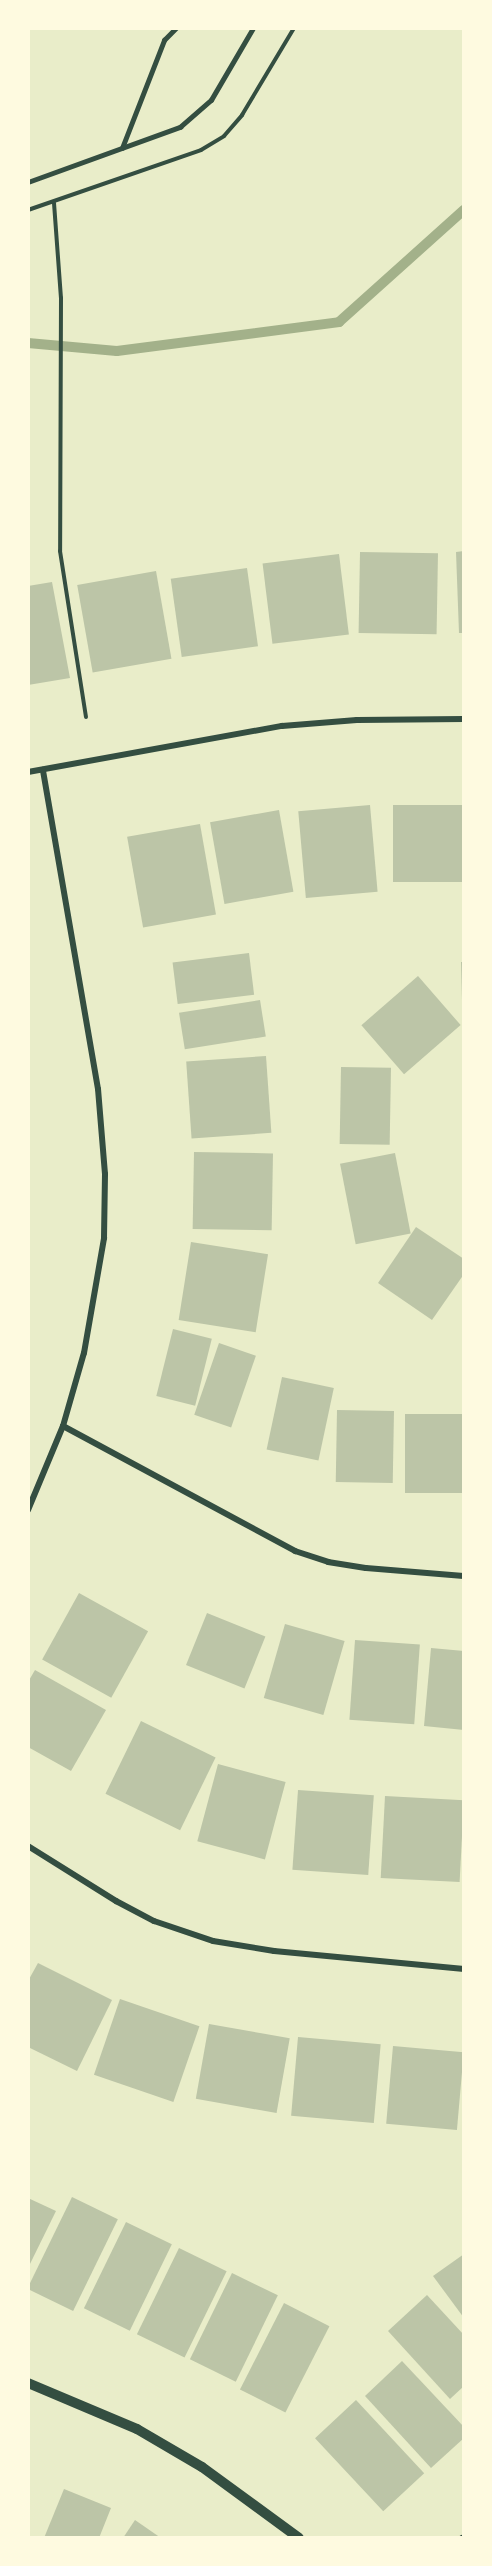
<!DOCTYPE html>
<style>
body{margin:0}
#map{position:relative;width:492px;height:2566px;overflow:hidden;background:#e9edc9;font-family:"Titillium Web",sans-serif}
div>[style]{position:absolute}
.stream>*{height:10px;margin:-5px;padding:0 5px;transform-origin:5px;border-radius:5px;background:#a3b18a}
.building>*{inset:0;background:#bcc5a7;transform-origin:0 0}
.path>*{height:4px;margin:-2px;padding:0 2px;transform-origin:2px;border-radius:2px;background:#344e41}
.service>*{height:4.5px;margin:-2.25px;padding:0 2.25px;transform-origin:2.25px;border-radius:2.25px;background:#344e41}
.minor>*{height:6px;margin:-3px;padding:0 3px;transform-origin:3px;border-radius:3px;background:#344e41}
.tertiary>*{height:10px;margin:-5px;padding:0 5px;transform-origin:5px;border-radius:5px;background:#344e41}
span{translate:-50% -50%;white-space:nowrap;text-align:center;line-height:1.15;-webkit-text-stroke:6px #fefae0;paint-order:stroke}
.frame{position:absolute;inset:0;border:30px solid #fefae0;pointer-events:none}
</style>
<div id="map">
<div class="stream">
<i style="left:28px;top:343px;width:89px;rotate:5.1deg"></i>
<i style="left:117px;top:351px;width:224px;rotate:-7.4deg"></i>
<i style="left:339px;top:322px;width:168px;rotate:-41.9deg"></i>
</div>
<div class="building">
<i style="clip-path:polygon(464px 551px,464px 633px,459px 633px,456px 552px)"></i>
<i style="left:360px;top:552px;width:78px;height:81px;rotate:1deg"></i>
<i style="left:339px;top:554px;width:81px;height:77px;rotate:83deg"></i>
<i style="left:247px;top:568px;width:79px;height:77px;rotate:82deg"></i>
<i style="left:156px;top:571px;width:89px;height:80px;rotate:80deg"></i>
<i style="clip-path:polygon(52px 582px,70px 678px,28px 685px,28px 586px)"></i>
<i style="left:370px;top:805px;width:87px;height:72px;rotate:85deg"></i>
<i style="left:464px;top:805px;width:77px;height:71px;rotate:90deg"></i>
<i style="left:279px;top:810px;width:83px;height:70px;rotate:80deg"></i>
<i style="left:200px;top:824px;width:92px;height:74px;rotate:80deg"></i>
<i style="left:249px;top:953px;width:42px;height:77px;rotate:83deg"></i>
<i style="clip-path:polygon(461px 962px,464px 962px,464px 1000px,462px 1000px)"></i>
<i style="left:418px;top:976px;width:65px;height:75px;rotate:49deg"></i>
<i style="left:260px;top:1000px;width:37px;height:82px;rotate:81deg"></i>
<i style="left:266px;top:1056px;width:77px;height:80px;rotate:86deg"></i>
<i style="left:341px;top:1067px;width:50px;height:77px;rotate:1deg"></i>
<i style="left:194px;top:1152px;width:79px;height:77px;rotate:1deg"></i>
<i style="left:395px;top:1153px;width:82px;height:56px;rotate:79deg"></i>
<i style="clip-path:polygon(416px 1227px,464px 1259px,464px 1274px,432px 1320px,378px 1283px)"></i>
<i style="left:191px;top:1242px;width:78px;height:79px;rotate:9deg"></i>
<i style="left:173px;top:1329px;width:40px;height:69px;rotate:14deg"></i>
<i style="left:219px;top:1343px;width:39px;height:76px;rotate:19deg"></i>
<i style="left:282px;top:1377px;width:53px;height:74px;rotate:12deg"></i>
<i style="left:337px;top:1410px;width:57px;height:72px;rotate:1deg"></i>
<i style="left:405px;top:1414px;width:59px;height:79px"></i>
<i style="left:79px;top:1593px;width:79px;height:76px;rotate:29deg"></i>
<i style="left:207px;top:1613px;width:63px;height:56px;rotate:22deg"></i>
<i style="left:285px;top:1624px;width:62px;height:77px;rotate:16deg"></i>
<i style="left:355px;top:1640px;width:65px;height:80px;rotate:4deg"></i>
<i style="clip-path:polygon(431px 1648px,464px 1651px,464px 1730px,424px 1726px)"></i>
<i style="clip-path:polygon(35px 1670px,106px 1710px,71px 1771px,28px 1747px,28px 1682px)"></i>
<i style="left:141px;top:1721px;width:83px;height:81px;rotate:26deg"></i>
<i style="left:218px;top:1764px;width:70px;height:80px;rotate:15deg"></i>
<i style="left:298px;top:1790px;width:76px;height:80px;rotate:4deg"></i>
<i style="left:385px;top:1796px;width:79px;height:82px;rotate:3deg"></i>
<i style="clip-path:polygon(38px 1963px,112px 2000px,77px 2071px,28px 2047px,28px 1981px)"></i>
<i style="left:120px;top:1999px;width:84px;height:80px;rotate:19deg"></i>
<i style="left:209px;top:2024px;width:82px;height:76px;rotate:10deg"></i>
<i style="left:298px;top:2037px;width:83px;height:79px;rotate:5deg"></i>
<i style="left:393px;top:2046px;width:71px;height:78px;rotate:5deg"></i>
<i style="left:72px;top:2197px;width:51px;height:102px;rotate:26deg"></i>
<i style="clip-path:polygon(28px 2198px,56px 2211px,28px 2268px)"></i>
<i style="left:126px;top:2222px;width:51px;height:96px;rotate:26deg"></i>
<i style="left:179px;top:2248px;width:53px;height:96px;rotate:26deg"></i>
<i style="clip-path:polygon(464px 2254px,464px 2318px,433px 2276px)"></i>
<i style="left:232px;top:2273px;width:51px;height:96px;rotate:26deg"></i>
<i style="clip-path:polygon(427px 2295px,464px 2335px,464px 2386px,450px 2399px,388px 2331px)"></i>
<i style="left:284px;top:2303px;width:51px;height:97px;rotate:27deg"></i>
<i style="clip-path:polygon(402px 2361px,464px 2427px,464px 2438px,431px 2468px,365px 2396px)"></i>
<i style="left:356px;top:2400px;width:100px;height:56px;rotate:47deg"></i>
<i style="clip-path:polygon(64px 2489px,111px 2508px,99px 2538px,44px 2538px)"></i>
<i style="clip-path:polygon(135px 2520px,161px 2538px,123px 2538px)"></i>
</div>
<div class="path">
<i style="left:54px;top:203px;width:95px;rotate:85.8deg"></i>
<i style="left:61px;top:298px;width:253px;rotate:90.2deg"></i>
<i style="left:60px;top:551px;width:168px;rotate:81.1deg"></i>
<i style="left:28px;top:210px;width:183px;rotate:-19.1deg"></i>
<i style="left:201px;top:150px;width:27px;rotate:-31deg"></i>
<i style="left:224px;top:136px;width:28px;rotate:-49deg"></i>
<i style="left:242px;top:115px;width:101px;rotate:-59.1deg"></i>
</div>
<div class="service">
<i style="left:122px;top:148px;width:116px;rotate:-68.7deg"></i>
<i style="left:164px;top:40px;width:17px;rotate:-45deg"></i>
<i style="left:28px;top:182px;width:162px;rotate:-19.9deg"></i>
<i style="left:180px;top:127px;width:41px;rotate:-41.1deg"></i>
<i style="left:211px;top:100px;width:83px;rotate:-59.7deg"></i>
</div>
<div class="minor">
<i style="left:28px;top:772px;width:258px;rotate:-10.3deg"></i>
<i style="left:282px;top:726px;width:75px;rotate:-4.6deg"></i>
<i style="left:357px;top:720px;width:107px;rotate:-0.5deg"></i>
<i style="left:63px;top:1426px;width:264px;rotate:28.3deg"></i>
<i style="left:295px;top:1551px;width:35px;rotate:18deg"></i>
<i style="left:328px;top:1562px;width:38px;rotate:9deg"></i>
<i style="left:366px;top:1568px;width:98px;rotate:4.7deg"></i>
<i style="left:28px;top:1510px;width:91px;rotate:-67.4deg"></i>
<i style="left:63px;top:1426px;width:76px;rotate:-74deg"></i>
<i style="left:84px;top:1353px;width:117px;rotate:-80.1deg"></i>
<i style="left:104px;top:1238px;width:64px;rotate:-89.1deg"></i>
<i style="left:105px;top:1174px;width:85px;rotate:-94.7deg"></i>
<i style="left:98px;top:1089px;width:324px;rotate:-99.8deg"></i>
<i style="left:28px;top:1846px;width:104px;rotate:32deg"></i>
<i style="left:116px;top:1901px;width:43px;rotate:27.8deg"></i>
<i style="left:154px;top:1921px;width:62px;rotate:18.7deg"></i>
<i style="left:213px;top:1941px;width:62px;rotate:9.3deg"></i>
<i style="left:274px;top:1951px;width:191px;rotate:5.4deg"></i>
<i style="left:462px;top:2538px;width:2px;rotate:-27deg"></i>
</div>
<div class="tertiary">
<i style="left:28px;top:2383px;width:118px;rotate:22.9deg"></i>
<i style="left:137px;top:2429px;width:75px;rotate:30.3deg"></i>
<i style="left:202px;top:2467px;width:120px;rotate:36.2deg"></i>
</div>
<div class="frame"></div>
</div>
